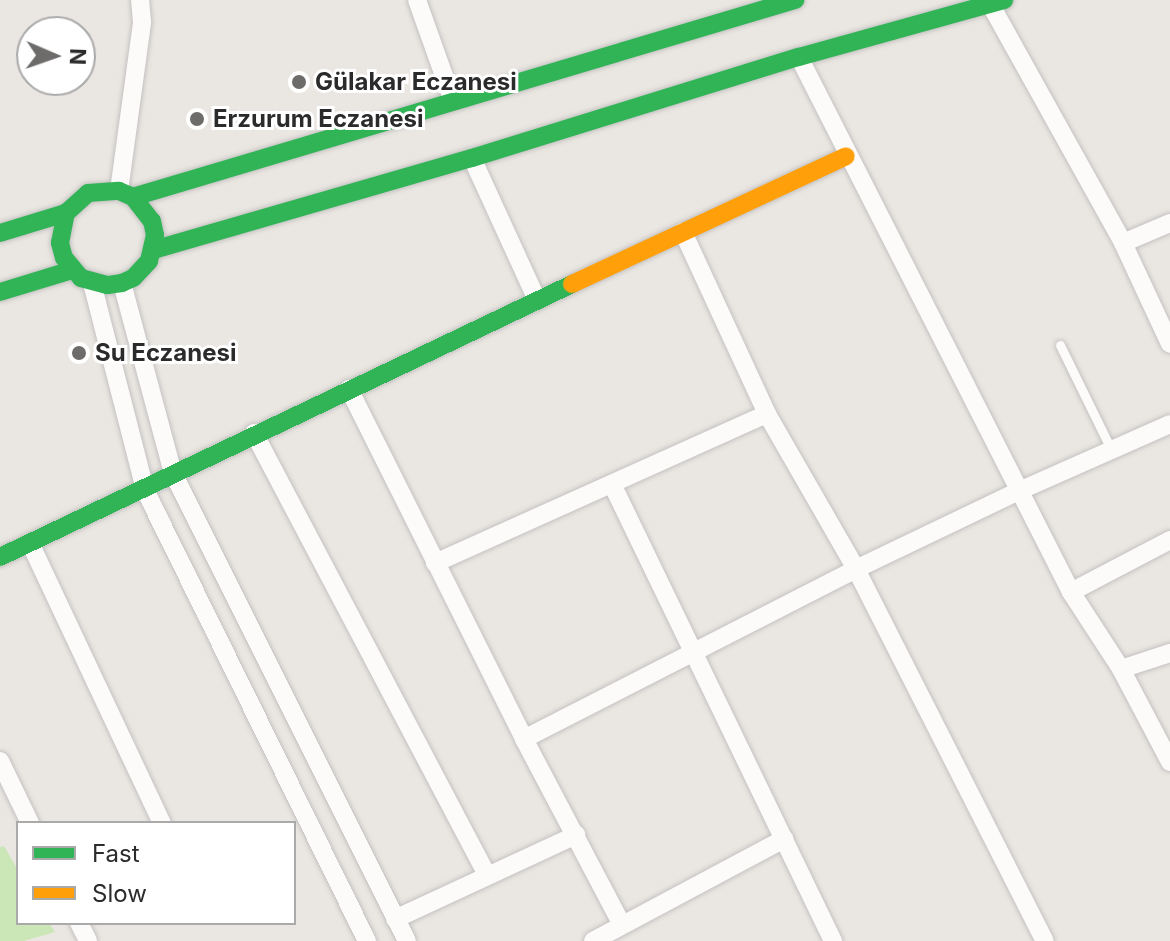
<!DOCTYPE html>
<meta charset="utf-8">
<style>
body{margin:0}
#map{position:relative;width:1170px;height:941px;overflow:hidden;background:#eae6e1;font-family:Inter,sans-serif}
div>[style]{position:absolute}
.green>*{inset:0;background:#cbe7b8}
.roads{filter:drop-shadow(0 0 2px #c3c2c2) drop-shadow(0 0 2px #c3c2c2)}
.lane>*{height:9px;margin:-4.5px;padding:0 4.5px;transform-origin:4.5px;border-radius:4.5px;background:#fcfbfa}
.street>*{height:18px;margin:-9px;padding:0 9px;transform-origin:9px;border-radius:9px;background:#fcfbfa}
.fast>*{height:18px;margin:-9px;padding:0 9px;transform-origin:9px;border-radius:9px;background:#30b455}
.slow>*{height:18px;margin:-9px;padding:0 9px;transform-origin:9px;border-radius:9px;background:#ff9f0a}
.dots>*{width:22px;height:22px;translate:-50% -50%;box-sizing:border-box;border:4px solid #fff;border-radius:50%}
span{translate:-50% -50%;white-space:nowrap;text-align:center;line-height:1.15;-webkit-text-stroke:6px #fff;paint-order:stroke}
.poi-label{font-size:24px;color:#2b2b2b;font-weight:700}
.left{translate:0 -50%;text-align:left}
.legend{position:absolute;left:16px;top:821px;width:280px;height:104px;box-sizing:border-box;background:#fff;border:2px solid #aaa;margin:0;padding:10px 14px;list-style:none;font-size:24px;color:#2b2b2b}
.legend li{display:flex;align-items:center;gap:16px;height:40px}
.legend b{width:40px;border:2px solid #aaa}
.north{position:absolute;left:16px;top:16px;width:80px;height:80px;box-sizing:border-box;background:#fff;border:2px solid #aaa;border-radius:50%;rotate:92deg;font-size:22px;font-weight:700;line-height:32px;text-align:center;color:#2b2b2b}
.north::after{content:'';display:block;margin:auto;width:28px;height:36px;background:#6e6c6b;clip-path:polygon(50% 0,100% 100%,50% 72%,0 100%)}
</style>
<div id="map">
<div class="green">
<i style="clip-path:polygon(4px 846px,18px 870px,18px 923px,49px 923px,55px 932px,24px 941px,0 941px,0 847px)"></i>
</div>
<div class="roads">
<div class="lane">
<i style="left:1060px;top:345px;width:116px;rotate:63.9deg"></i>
</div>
<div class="street">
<i style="left:417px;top:0;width:107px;rotate:70.4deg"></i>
<i style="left:988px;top:0;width:278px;rotate:60.9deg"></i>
<i style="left:1123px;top:243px;width:111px;rotate:65deg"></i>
<i style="left:799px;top:57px;width:600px;rotate:63.05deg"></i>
<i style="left:1071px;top:592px;width:92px;rotate:57deg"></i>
<i style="left:1121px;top:669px;width:105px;rotate:62.2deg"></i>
<i style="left:472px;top:158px;width:156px;rotate:65.4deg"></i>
<i style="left:119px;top:191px;width:171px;rotate:-82.2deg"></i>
<i style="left:142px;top:22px;width:22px;rotate:-95deg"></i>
<i style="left:683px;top:232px;width:200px;rotate:65.2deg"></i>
<i style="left:767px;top:414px;width:179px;rotate:60.1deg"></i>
<i style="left:856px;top:569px;width:417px;rotate:63.1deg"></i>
<i style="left:1123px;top:243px;width:51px;rotate:-23.1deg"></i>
<i style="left:92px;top:283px;width:214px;rotate:75.6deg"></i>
<i style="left:145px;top:490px;width:503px;rotate:63.79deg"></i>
<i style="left:122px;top:283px;width:197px;rotate:75deg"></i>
<i style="left:173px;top:473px;width:523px;rotate:63.43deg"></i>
<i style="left:349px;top:389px;width:391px;rotate:63.4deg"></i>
<i style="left:524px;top:739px;width:210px;rotate:62.2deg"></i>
<i style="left:254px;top:433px;width:499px;rotate:62.2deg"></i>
<i style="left:612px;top:484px;width:508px;rotate:64.19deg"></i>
<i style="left:31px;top:545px;width:307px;rotate:64.8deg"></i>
<i style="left:435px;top:563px;width:364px;rotate:-24.2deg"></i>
<i style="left:1071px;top:592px;width:112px;rotate:-27.7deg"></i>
<i style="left:1121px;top:669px;width:52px;rotate:-18.1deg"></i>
<i style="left:524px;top:739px;width:373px;rotate:-27.1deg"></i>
<i style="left:856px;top:569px;width:181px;rotate:-25.6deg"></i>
<i style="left:1019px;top:491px;width:165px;rotate:-23.9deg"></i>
<i style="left:0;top:761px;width:69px;rotate:64.2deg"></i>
<i style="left:395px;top:919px;width:200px;rotate:-24.9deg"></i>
<i style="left:79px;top:923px;width:20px;rotate:63deg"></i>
<i style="left:593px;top:941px;width:217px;rotate:-28.1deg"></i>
</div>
<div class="fast">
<i style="left:133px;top:197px;width:691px;rotate:-16.57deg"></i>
<i style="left:0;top:233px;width:69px;rotate:-16.9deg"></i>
<i style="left:66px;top:213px;width:30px;rotate:-42deg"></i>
<i style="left:88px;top:193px;width:31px;rotate:-4deg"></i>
<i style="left:119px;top:191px;width:15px;rotate:23deg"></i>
<i style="left:133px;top:197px;width:31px;rotate:52deg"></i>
<i style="left:152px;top:221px;width:14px;rotate:78deg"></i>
<i style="left:155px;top:235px;width:27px;rotate:103deg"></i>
<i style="left:149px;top:261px;width:23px;rotate:133deg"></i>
<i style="left:133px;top:278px;width:12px;rotate:156deg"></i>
<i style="left:122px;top:283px;width:15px;rotate:172deg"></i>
<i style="left:107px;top:285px;width:27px;rotate:-165deg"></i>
<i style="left:81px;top:278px;width:26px;rotate:-130deg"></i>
<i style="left:64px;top:258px;width:16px;rotate:-105deg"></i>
<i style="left:60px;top:243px;width:31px;rotate:-79deg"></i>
<i style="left:153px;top:250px;width:332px;rotate:-16.1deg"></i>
<i style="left:472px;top:158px;width:342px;rotate:-17.2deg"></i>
<i style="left:799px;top:57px;width:213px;rotate:-15.5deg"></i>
<i style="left:0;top:292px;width:75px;rotate:-17deg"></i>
<i style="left:0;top:557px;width:634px;rotate:-25.51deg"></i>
</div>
<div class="slow">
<i style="left:572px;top:284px;width:302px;rotate:-25deg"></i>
</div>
</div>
<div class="dots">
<i style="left:299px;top:82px;background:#6e6c6b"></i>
<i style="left:197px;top:119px;background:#6e6c6b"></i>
<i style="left:79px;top:353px;background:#6e6c6b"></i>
</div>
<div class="poi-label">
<span class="left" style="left:315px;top:82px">Gülakar Eczanesi</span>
<span class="left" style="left:213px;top:119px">Erzurum Eczanesi</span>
<span class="left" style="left:95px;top:353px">Su Eczanesi</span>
</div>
<ul class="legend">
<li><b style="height:10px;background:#30b455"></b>Fast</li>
<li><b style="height:10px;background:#ff9f0a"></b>Slow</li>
</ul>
<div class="north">N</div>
</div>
